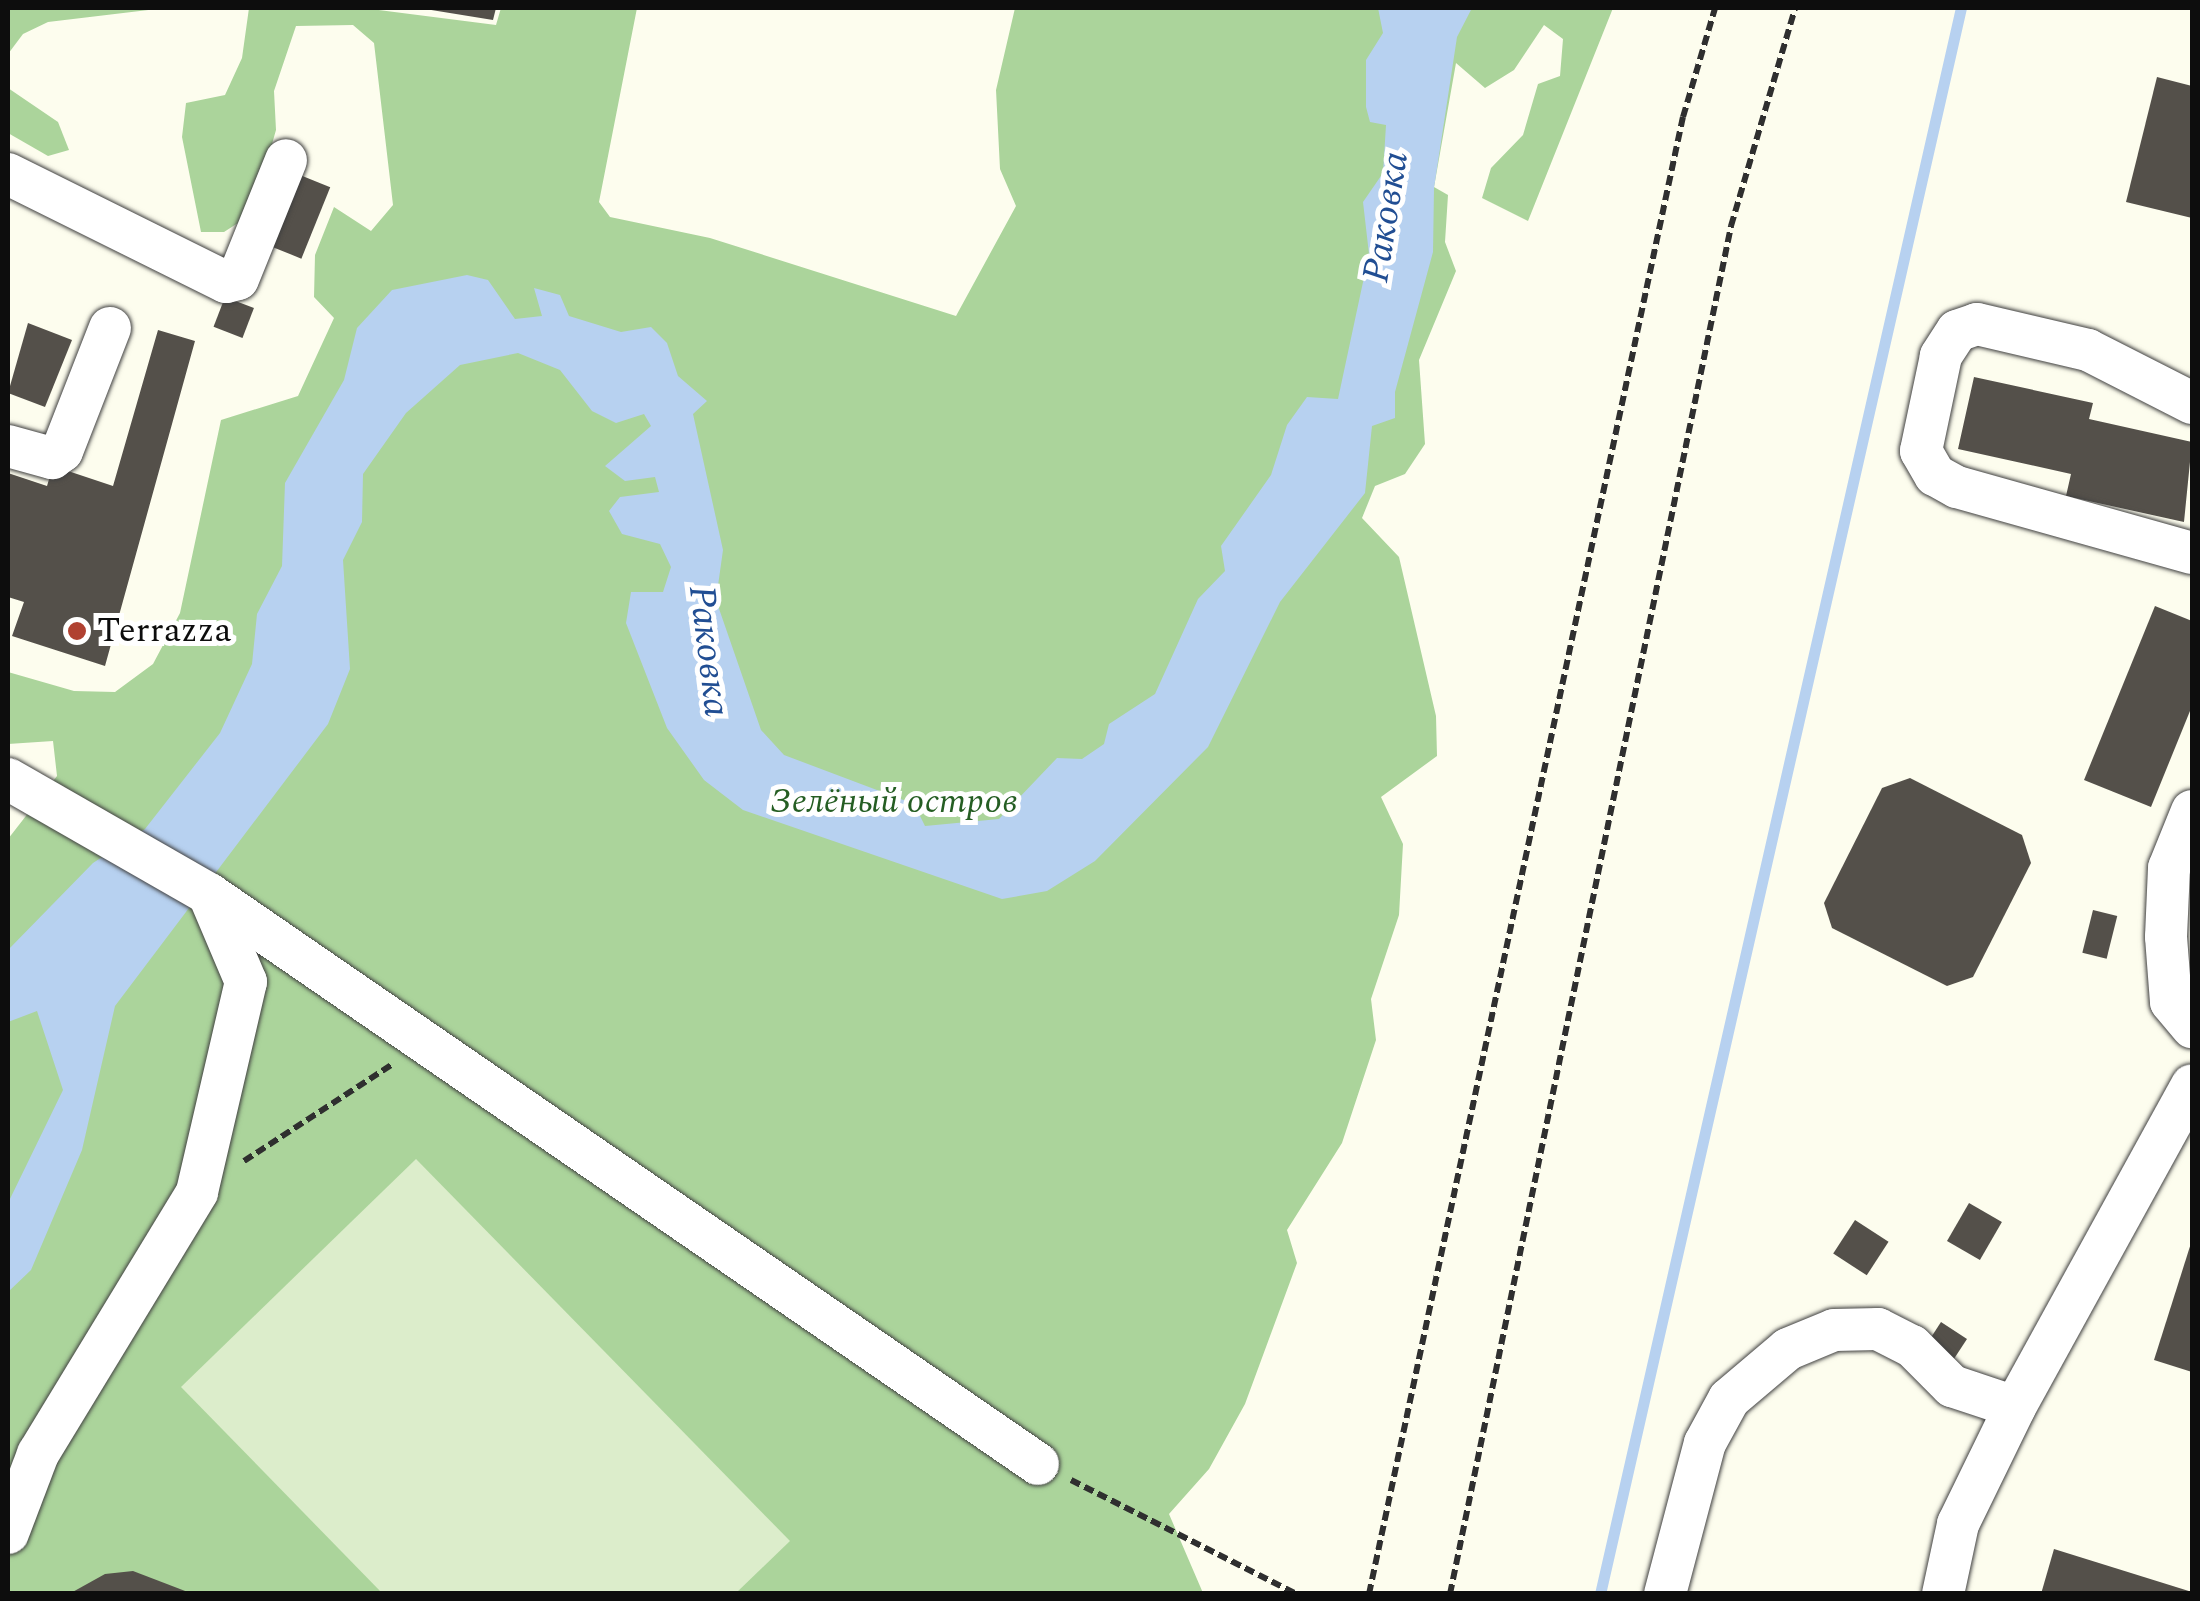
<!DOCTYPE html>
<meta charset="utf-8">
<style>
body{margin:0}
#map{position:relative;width:2200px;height:1601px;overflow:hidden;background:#fdfdee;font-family:Spectral,serif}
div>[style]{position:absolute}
.forest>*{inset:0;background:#abd49b}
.pitch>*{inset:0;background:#dcedcb}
.water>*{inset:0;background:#b7d1f0}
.stream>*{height:11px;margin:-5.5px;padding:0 5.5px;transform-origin:5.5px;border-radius:5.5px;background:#b7d1f0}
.building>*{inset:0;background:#54504a;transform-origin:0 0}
.path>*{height:6px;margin-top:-3px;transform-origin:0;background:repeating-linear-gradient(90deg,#2f2f2f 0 10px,transparent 0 15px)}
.roads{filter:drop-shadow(0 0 2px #404040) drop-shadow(0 0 2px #404040)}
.minor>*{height:42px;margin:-21px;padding:0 21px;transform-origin:21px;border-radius:21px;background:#fff}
.dots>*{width:28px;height:28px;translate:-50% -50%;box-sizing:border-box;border:5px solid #fff;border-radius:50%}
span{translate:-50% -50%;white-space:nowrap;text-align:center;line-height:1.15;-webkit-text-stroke:10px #fff;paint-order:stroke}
.poi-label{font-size:35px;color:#0d0d0d}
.left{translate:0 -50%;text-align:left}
.park-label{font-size:35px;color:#255e23;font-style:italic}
.water-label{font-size:38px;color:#214e93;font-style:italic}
.frame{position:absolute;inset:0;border:10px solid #0d0d0d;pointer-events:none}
</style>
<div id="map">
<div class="forest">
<i style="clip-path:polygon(8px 8px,165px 8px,48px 22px,23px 34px,8px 54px)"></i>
<i style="clip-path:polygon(249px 8px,363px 8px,496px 25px,501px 8px,637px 8px,599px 202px,610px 217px,710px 238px,956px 316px,1016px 206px,1000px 169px,996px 90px,1015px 8px,1613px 8px,1528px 221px,1482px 198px,1491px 168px,1523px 135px,1538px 84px,1560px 76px,1563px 39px,1544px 25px,1514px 70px,1485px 88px,1456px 63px,1434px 187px,1448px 195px,1445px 242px,1456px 271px,1419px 360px,1425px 444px,1405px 474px,1375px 486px,1362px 518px,1399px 557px,1436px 716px,1437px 756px,1381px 797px,1403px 844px,1399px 915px,1371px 999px,1376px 1040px,1342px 1143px,1287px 1230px,1297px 1263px,1245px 1404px,1209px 1469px,1169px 1514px,1203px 1593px,8px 1593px,8px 839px,57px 776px,53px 741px,8px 744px,8px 672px,74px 691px,115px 692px,153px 664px,180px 613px,221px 420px,298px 396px,334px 318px,314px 297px,315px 255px,334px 207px,371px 231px,393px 205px,374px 43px,353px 25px,296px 26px,274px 91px,276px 130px,252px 214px,224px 232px,201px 232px,182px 137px,186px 103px,225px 95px,242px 58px)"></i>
<i style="clip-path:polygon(8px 88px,58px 122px,69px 150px,48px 156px,8px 133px)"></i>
</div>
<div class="pitch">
<i style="clip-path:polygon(416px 1159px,790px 1541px,736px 1593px,382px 1593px,181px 1387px)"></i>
</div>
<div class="water">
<i style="clip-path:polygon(1378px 8px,1472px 8px,1457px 37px,1434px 188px,1433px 252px,1395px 392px,1395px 418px,1372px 426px,1365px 493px,1280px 602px,1208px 747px,1095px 861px,1047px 891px,1002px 899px,743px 810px,704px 780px,667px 728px,626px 623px,631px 592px,663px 592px,671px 567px,660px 544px,622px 534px,609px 511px,620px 497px,659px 492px,655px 477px,625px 481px,605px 466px,651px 426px,644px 414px,616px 423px,592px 411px,560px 370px,518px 353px,460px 365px,406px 413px,363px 474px,362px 522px,343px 560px,350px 669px,328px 724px,115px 1006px,82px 1150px,31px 1270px,8px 1292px,8px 1203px,63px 1090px,37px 1011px,8px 1022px,8px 950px,93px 863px,145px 829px,220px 733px,252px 664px,257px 614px,282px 566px,285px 483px,344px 380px,357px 328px,392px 290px,467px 275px,488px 280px,515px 319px,542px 316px,534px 288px,560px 295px,569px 316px,621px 332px,651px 327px,667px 343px,678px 376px,707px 401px,693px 414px,723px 550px,716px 600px,761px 730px,784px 755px,914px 804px,925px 826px,999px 819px,1057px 758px,1082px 759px,1104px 744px,1109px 724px,1155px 694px,1198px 599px,1225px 571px,1221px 546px,1271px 475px,1287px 425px,1307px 397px,1338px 399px,1369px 254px,1363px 202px,1383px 173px,1386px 125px,1370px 122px,1366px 107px,1366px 60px,1383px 33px)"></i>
</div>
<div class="stream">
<i style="left:1600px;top:1594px;width:1627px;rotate:-77.18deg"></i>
</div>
<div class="building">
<i style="clip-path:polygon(419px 8px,496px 8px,493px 20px)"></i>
<i style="clip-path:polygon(2157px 77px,2192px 86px,2192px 218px,2126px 202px)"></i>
<i style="left:295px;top:173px;width:38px;height:77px;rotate:22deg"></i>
<i style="left:225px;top:297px;width:31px;height:32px;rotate:21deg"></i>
<i style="clip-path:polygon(28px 323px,72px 340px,45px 407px,8px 393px)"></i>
<i style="clip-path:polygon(158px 330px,195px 341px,105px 666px,12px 636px,24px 602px,8px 597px,8px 473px,47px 486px,53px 466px,113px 486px)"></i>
<i style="clip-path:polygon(1974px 377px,2093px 403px,2089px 419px,2192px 442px,2184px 522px,2066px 496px,2071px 474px,1958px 449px)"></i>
<i style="clip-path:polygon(2155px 606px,2192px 621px,2192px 706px,2151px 807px,2084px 780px)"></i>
<i style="clip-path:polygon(1910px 778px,2022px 835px,2031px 863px,1973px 977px,1947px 986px,1832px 928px,1824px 903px,1882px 788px)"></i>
<i style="left:2093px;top:910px;width:25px;height:44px;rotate:14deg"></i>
<i style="left:1969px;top:1203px;width:38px;height:44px;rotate:30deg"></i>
<i style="left:1855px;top:1220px;width:40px;height:40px;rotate:33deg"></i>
<i style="clip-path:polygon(2192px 1240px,2192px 1372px,2154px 1360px)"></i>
<i style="left:1941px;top:1322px;width:31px;height:25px;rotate:33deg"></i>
<i style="clip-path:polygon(2054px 1549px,2192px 1592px,2192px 1594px,2041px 1594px)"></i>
<i style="clip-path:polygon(133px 1571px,193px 1594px,69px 1594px,105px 1574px)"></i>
</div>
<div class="path">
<i style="left:244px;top:1161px;width:178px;rotate:-33.1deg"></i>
<i style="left:1071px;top:1480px;width:253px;rotate:26.8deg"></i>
<i style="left:1369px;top:1594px;width:1510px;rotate:-78deg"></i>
<i style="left:1683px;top:117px;width:114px;rotate:-73.6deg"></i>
<i style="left:1450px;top:1594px;width:1397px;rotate:-78.39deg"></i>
<i style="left:1731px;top:226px;width:227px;rotate:-73.6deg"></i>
</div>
<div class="roads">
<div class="minor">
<i style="left:8px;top:174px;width:243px;rotate:26.4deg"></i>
<i style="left:226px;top:282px;width:12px;rotate:-14deg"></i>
<i style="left:238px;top:279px;width:128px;rotate:-68deg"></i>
<i style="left:2192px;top:403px;width:117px;rotate:-153deg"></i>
<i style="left:2088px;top:350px;width:114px;rotate:-166.8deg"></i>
<i style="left:1977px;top:324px;width:21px;rotate:161deg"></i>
<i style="left:1957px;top:331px;width:30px;rotate:123deg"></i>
<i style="left:1941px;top:356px;width:97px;rotate:101.9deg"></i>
<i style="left:1921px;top:451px;width:28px;rotate:60deg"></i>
<i style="left:1935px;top:475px;width:25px;rotate:29deg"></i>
<i style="left:1957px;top:487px;width:244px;rotate:15.7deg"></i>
<i style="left:8px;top:446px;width:46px;rotate:15.3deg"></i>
<i style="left:52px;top:458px;width:12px;rotate:-35deg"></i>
<i style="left:62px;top:451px;width:132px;rotate:-68.7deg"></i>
<i style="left:8px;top:779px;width:232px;rotate:29.8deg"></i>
<i style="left:209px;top:894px;width:1006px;rotate:34.51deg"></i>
<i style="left:2192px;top:811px;width:61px;rotate:112deg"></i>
<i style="left:2169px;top:868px;width:69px;rotate:92.5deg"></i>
<i style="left:2166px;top:937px;width:65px;rotate:85.6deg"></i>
<i style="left:2171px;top:1002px;width:33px;rotate:50deg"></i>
<i style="left:8px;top:1533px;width:85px;rotate:-69.2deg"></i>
<i style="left:38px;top:1454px;width:306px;rotate:-58.7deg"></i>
<i style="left:197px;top:1192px;width:216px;rotate:-76.9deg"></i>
<i style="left:246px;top:982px;width:95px;rotate:-113deg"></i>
<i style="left:1665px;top:1594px;width:156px;rotate:-75.2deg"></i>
<i style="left:1705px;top:1443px;width:50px;rotate:-61.4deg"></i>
<i style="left:1729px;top:1399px;width:77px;rotate:-40.3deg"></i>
<i style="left:1788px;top:1349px;width:50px;rotate:-22.4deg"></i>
<i style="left:1834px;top:1330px;width:44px;rotate:-1.3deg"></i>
<i style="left:1878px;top:1329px;width:38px;rotate:27deg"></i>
<i style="left:1912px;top:1346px;width:57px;rotate:45deg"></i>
<i style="left:1952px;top:1386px;width:66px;rotate:18.4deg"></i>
<i style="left:1943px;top:1594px;width:72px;rotate:-77.9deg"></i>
<i style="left:1958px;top:1524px;width:130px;rotate:-64deg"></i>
<i style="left:2015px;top:1407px;width:367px;rotate:-61.2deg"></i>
</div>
</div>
<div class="dots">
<i style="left:77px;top:631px;background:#b04131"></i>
</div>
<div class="poi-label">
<span class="left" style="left:97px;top:631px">Terrazza</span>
</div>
<div class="park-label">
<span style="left:894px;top:802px">Зелёный остров</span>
</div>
<div class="water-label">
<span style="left:1387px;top:217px;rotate:-81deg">Раковка</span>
<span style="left:708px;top:651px;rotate:83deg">Раковка</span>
</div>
<div class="frame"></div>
</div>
